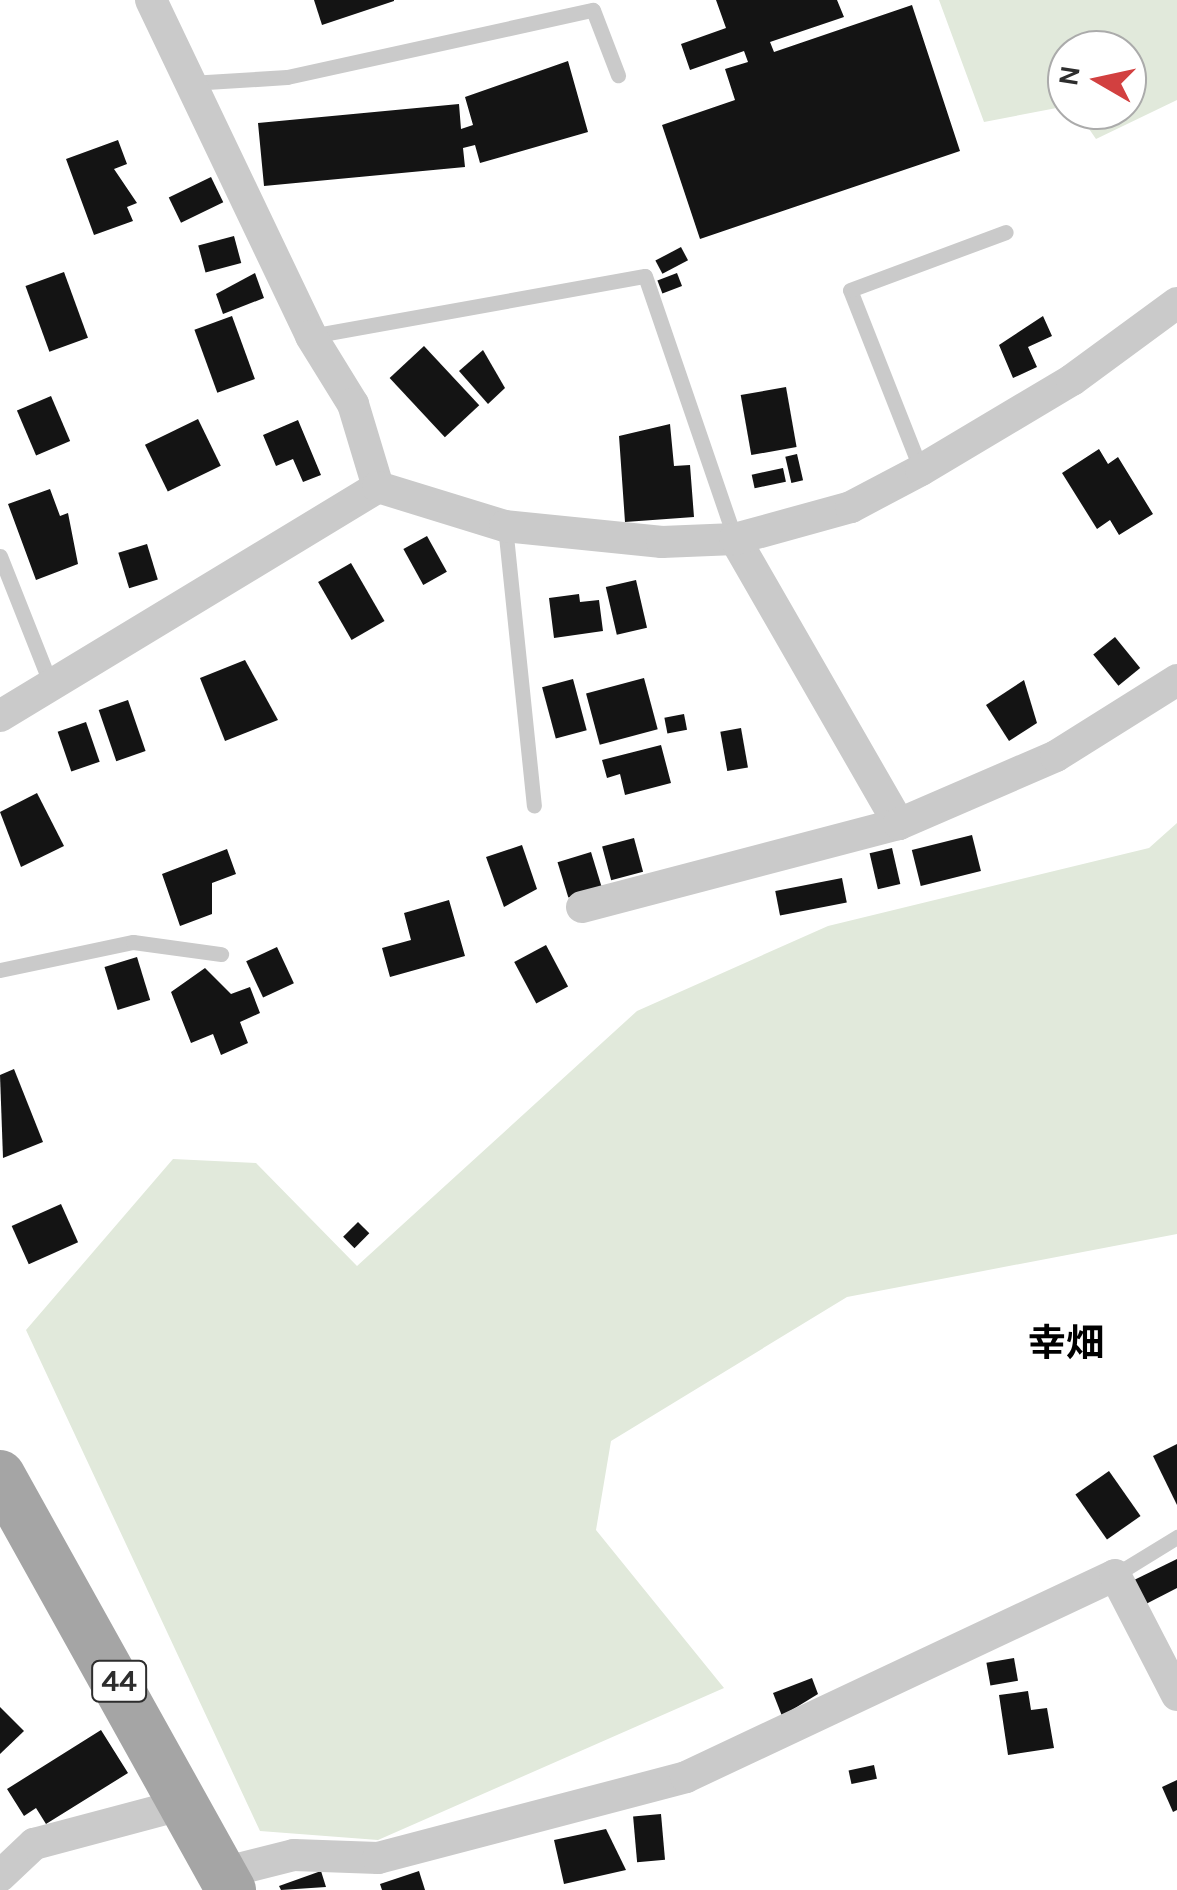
<!DOCTYPE html>
<meta charset="utf-8">
<style>
body{margin:0}
#map{position:relative;width:1177px;height:1890px;overflow:hidden;background:#fff;font-family:Karla,"Noto Sans JP",sans-serif}
div>[style]{position:absolute}
.green>*{inset:0;background:#e1e9db}
.building>*{inset:0;background:#141414;transform-origin:0 0}
.service>*{height:15px;margin:-7.5px;padding:0 7.5px;transform-origin:7.5px;border-radius:7.5px;background:#cacaca}
.minor>*{height:32px;margin:-16px;padding:0 16px;transform-origin:16px;border-radius:16px;background:#cacaca}
.primary>*{height:50px;margin:-25px;padding:0 25px;transform-origin:25px;border-radius:25px;background:#a5a5a5}
span{translate:-50% -50%;white-space:nowrap;text-align:center;line-height:1.15;-webkit-text-stroke:10px #fff;paint-order:stroke}
.shield-label span{padding:2px 8px;background:#fff;border:2px solid;border-radius:8px;-webkit-text-stroke-width:0}
.shield-label{font-size:30px;color:#2d2d2d;font-weight:700}
.quarter-label{font-size:38px;color:#000;font-weight:700}
.north{position:absolute;left:1047px;top:30px;width:100px;height:100px;box-sizing:border-box;background:#fff;border:2px solid #ababab;border-radius:50%;rotate:279deg;font-size:28px;font-weight:700;line-height:40px;text-align:center;color:#2d2d2d}
.north::after{content:'';display:block;margin:auto;width:35px;height:45px;background:#d24040;clip-path:polygon(50% 0,100% 100%,50% 72%,0 100%)}
</style>
<div id="map">
<div class="green">
<i style="clip-path:polygon(939px 0,1177px 0,1177px 100px,1096px 139px,1076px 110px,1127px 110px,1127px 50px,1067px 50px,1067px 106px,984px 122px)"></i>
<i style="clip-path:polygon(1177px 823px,1177px 1234px,847px 1297px,611px 1441px,596px 1530px,724px 1688px,378px 1840px,260px 1831px,26px 1330px,173px 1159px,256px 1163px,357px 1266px,637px 1011px,828px 926px,1149px 848px)"></i>
</div>
<div class="building">
<i style="clip-path:polygon(314px 0,394px 0,394px 1px,322px 25px)"></i>
<i style="clip-path:polygon(716px 0,837px 0,844px 17px,770px 42px,774px 52px,912px 5px,960px 151px,700px 239px,662px 125px,735px 100px,725px 69px,748px 62px,744px 51px,690px 70px,681px 44px,726px 28px)"></i>
<i style="clip-path:polygon(568px 61px,588px 132px,480px 163px,475px 145px,463px 148px,465px 167px,264px 186px,258px 123px,459px 104px,461px 129px,473px 125px,465px 97px)"></i>
<i style="clip-path:polygon(118px 140px,127px 164px,114px 169px,137px 203px,127px 207px,133px 221px,94px 235px,66px 159px)"></i>
<i style="left:211px;top:177px;width:28px;height:47px;rotate:64deg"></i>
<i style="left:234px;top:236px;width:28px;height:37px;rotate:75deg"></i>
<i style="left:681px;top:247px;width:15px;height:29px;rotate:62deg"></i>
<i style="left:64px;top:272px;width:70px;height:41px;rotate:70deg"></i>
<i style="clip-path:polygon(255px 273px,264px 298px,223px 314px,216px 294px)"></i>
<i style="left:677px;top:273px;width:14px;height:21px;rotate:69deg"></i>
<i style="left:232px;top:316px;width:67px;height:40px;rotate:70deg"></i>
<i style="clip-path:polygon(1043px 316px,1052px 336px,1028px 347px,1037px 367px,1013px 378px,999px 345px)"></i>
<i style="left:424px;top:346px;width:81px;height:47px;rotate:47deg"></i>
<i style="clip-path:polygon(483px 350px,505px 388px,488px 404px,459px 371px)"></i>
<i style="left:786px;top:387px;width:61px;height:46px;rotate:80deg"></i>
<i style="left:51px;top:396px;width:49px;height:37px;rotate:67deg"></i>
<i style="left:198px;top:419px;width:52px;height:59px;rotate:64deg"></i>
<i style="clip-path:polygon(298px 420px,321px 475px,303px 482px,293px 459px,276px 466px,263px 435px)"></i>
<i style="clip-path:polygon(670px 424px,674px 466px,690px 465px,694px 517px,625px 522px,619px 436px)"></i>
<i style="clip-path:polygon(1099px 449px,1108px 464px,1118px 457px,1153px 514px,1119px 535px,1110px 520px,1097px 529px,1062px 473px)"></i>
<i style="left:797px;top:454px;width:27px;height:12px;rotate:77deg"></i>
<i style="left:783px;top:468px;width:14px;height:32px;rotate:78deg"></i>
<i style="clip-path:polygon(50px 489px,60px 516px,68px 513px,78px 564px,36px 580px,8px 504px)"></i>
<i style="left:427px;top:536px;width:41px;height:27px;rotate:61deg"></i>
<i style="left:147px;top:544px;width:37px;height:30px;rotate:73deg"></i>
<i style="left:351px;top:563px;width:67px;height:38px;rotate:60deg"></i>
<i style="left:636px;top:580px;width:49px;height:31px;rotate:77deg"></i>
<i style="clip-path:polygon(579px 594px,580px 602px,599px 600px,603px 631px,554px 638px,549px 598px)"></i>
<i style="left:1115px;top:637px;width:40px;height:28px;rotate:51deg"></i>
<i style="clip-path:polygon(245px 660px,278px 720px,225px 741px,200px 678px)"></i>
<i style="left:644px;top:678px;width:53px;height:60px;rotate:75deg"></i>
<i style="left:573px;top:679px;width:53px;height:32px;rotate:75deg"></i>
<i style="clip-path:polygon(1024px 680px,1037px 723px,1009px 741px,986px 705px)"></i>
<i style="left:128px;top:700px;width:54px;height:31px;rotate:71deg"></i>
<i style="left:684px;top:714px;width:16px;height:20px;rotate:79deg"></i>
<i style="left:86px;top:722px;width:42px;height:30px;rotate:71deg"></i>
<i style="left:741px;top:728px;width:40px;height:21px;rotate:80deg"></i>
<i style="clip-path:polygon(661px 745px,671px 783px,625px 795px,620px 774px,607px 778px,602px 760px)"></i>
<i style="clip-path:polygon(37px 793px,64px 846px,21px 867px,0 812px)"></i>
<i style="left:972px;top:835px;width:37px;height:62px;rotate:76deg"></i>
<i style="left:634px;top:838px;width:35px;height:33px;rotate:75deg"></i>
<i style="clip-path:polygon(522px 845px,537px 889px,504px 907px,486px 857px)"></i>
<i style="left:892px;top:848px;width:37px;height:23px;rotate:77deg"></i>
<i style="clip-path:polygon(227px 849px,236px 874px,212px 883px,212px 914px,180px 926px,162px 874px)"></i>
<i style="left:591px;top:852px;width:37px;height:35px;rotate:73deg"></i>
<i style="left:842px;top:878px;width:25px;height:68px;rotate:79deg"></i>
<i style="clip-path:polygon(449px 900px,465px 956px,390px 977px,382px 948px,411px 940px,404px 913px)"></i>
<i style="left:546px;top:945px;width:47px;height:36px;rotate:62deg"></i>
<i style="left:277px;top:947px;width:40px;height:34px;rotate:65deg"></i>
<i style="left:137px;top:957px;width:45px;height:34px;rotate:73deg"></i>
<i style="clip-path:polygon(205px 968px,231px 994px,250px 987px,260px 1013px,240px 1022px,248px 1043px,221px 1055px,213px 1034px,191px 1043px,171px 992px)"></i>
<i style="clip-path:polygon(14px 1069px,43px 1142px,3px 1158px,0 1075px)"></i>
<i style="left:61px;top:1204px;width:42px;height:54px;rotate:66deg"></i>
<i style="left:358px;top:1222px;width:16px;height:21px;rotate:45deg"></i>
<i style="clip-path:polygon(1177px 1444px,1177px 1505px,1153px 1456px)"></i>
<i style="left:1109px;top:1471px;width:55px;height:41px;rotate:55deg"></i>
<i style="clip-path:polygon(1177px 1559px,1177px 1588px,1144px 1605px,1132px 1581px)"></i>
<i style="left:1014px;top:1658px;width:23px;height:28px;rotate:80deg"></i>
<i style="clip-path:polygon(812px 1678px,818px 1694px,782px 1716px,773px 1693px)"></i>
<i style="clip-path:polygon(1028px 1691px,1031px 1710px,1047px 1708px,1054px 1748px,1008px 1755px,999px 1695px)"></i>
<i style="clip-path:polygon(0 1707px,24px 1731px,0 1754px)"></i>
<i style="clip-path:polygon(101px 1730px,128px 1773px,46px 1824px,36px 1808px,24px 1816px,7px 1789px)"></i>
<i style="left:874px;top:1765px;width:14px;height:26px;rotate:78deg"></i>
<i style="clip-path:polygon(1177px 1780px,1177px 1810px,1173px 1812px,1162px 1787px)"></i>
<i style="left:661px;top:1814px;width:46px;height:28px;rotate:85deg"></i>
<i style="clip-path:polygon(606px 1829px,626px 1870px,564px 1884px,554px 1840px)"></i>
<i style="clip-path:polygon(321px 1871px,326px 1887px,281px 1890px,279px 1886px)"></i>
<i style="clip-path:polygon(419px 1871px,425px 1890px,382px 1890px,380px 1884px)"></i>
</div>
<div class="service">
<i style="left:190px;top:83px;width:97px;rotate:-3.5deg"></i>
<i style="left:287px;top:77px;width:313px;rotate:-12.4deg"></i>
<i style="left:593px;top:10px;width:70px;rotate:69deg"></i>
<i style="left:311px;top:336px;width:339px;rotate:-10.2deg"></i>
<i style="left:645px;top:276px;width:278px;rotate:71.1deg"></i>
<i style="left:921px;top:470px;width:193px;rotate:-111.5deg"></i>
<i style="left:850px;top:290px;width:166px;rotate:-20.4deg"></i>
<i style="left:505px;top:526px;width:281px;rotate:84.1deg"></i>
<i style="left:0;top:556px;width:139px;rotate:68.4deg"></i>
<i style="left:0;top:970px;width:136px;rotate:-11.9deg"></i>
<i style="left:133px;top:942px;width:89px;rotate:7.8deg"></i>
<i style="left:1115px;top:1575px;width:73px;rotate:-31.5deg"></i>
</div>
<div class="minor">
<i style="left:151px;top:0;width:372px;rotate:64.5deg"></i>
<i style="left:311px;top:336px;width:80px;rotate:58.3deg"></i>
<i style="left:353px;top:404px;width:87px;rotate:73.2deg"></i>
<i style="left:735px;top:539px;width:329px;rotate:60.1deg"></i>
<i style="left:0;top:716px;width:442px;rotate:-31.2deg"></i>
<i style="left:378px;top:487px;width:133px;rotate:17.1deg"></i>
<i style="left:505px;top:526px;width:158px;rotate:5.8deg"></i>
<i style="left:662px;top:542px;width:73px;rotate:-2.4deg"></i>
<i style="left:735px;top:539px;width:120px;rotate:-15.4deg"></i>
<i style="left:851px;top:507px;width:79px;rotate:-27.9deg"></i>
<i style="left:921px;top:470px;width:176px;rotate:-30.8deg"></i>
<i style="left:1072px;top:380px;width:130px;rotate:-36.3deg"></i>
<i style="left:582px;top:907px;width:328px;rotate:-14.7deg"></i>
<i style="left:899px;top:824px;width:171px;rotate:-23.4deg"></i>
<i style="left:1056px;top:756px;width:143px;rotate:-32.1deg"></i>
<i style="left:222px;top:1873px;width:74px;rotate:-14deg"></i>
<i style="left:294px;top:1855px;width:84px;rotate:2deg"></i>
<i style="left:378px;top:1858px;width:318px;rotate:-14.7deg"></i>
<i style="left:686px;top:1777px;width:474px;rotate:-25.2deg"></i>
<i style="left:1115px;top:1575px;width:135px;rotate:62.7deg"></i>
<i style="left:0;top:1876px;width:47px;rotate:-43.3deg"></i>
<i style="left:34px;top:1844px;width:155px;rotate:-14.9deg"></i>
</div>
<div class="primary">
<i style="left:0;top:1475px;width:475px;rotate:60.9deg"></i>
</div>
<div class="shield-label">
<span style="left:119px;top:1681px">44</span>
</div>
<div class="quarter-label">
<span style="left:1066px;top:1344px">幸畑</span>
</div>
<div class="north">N</div>
</div>
